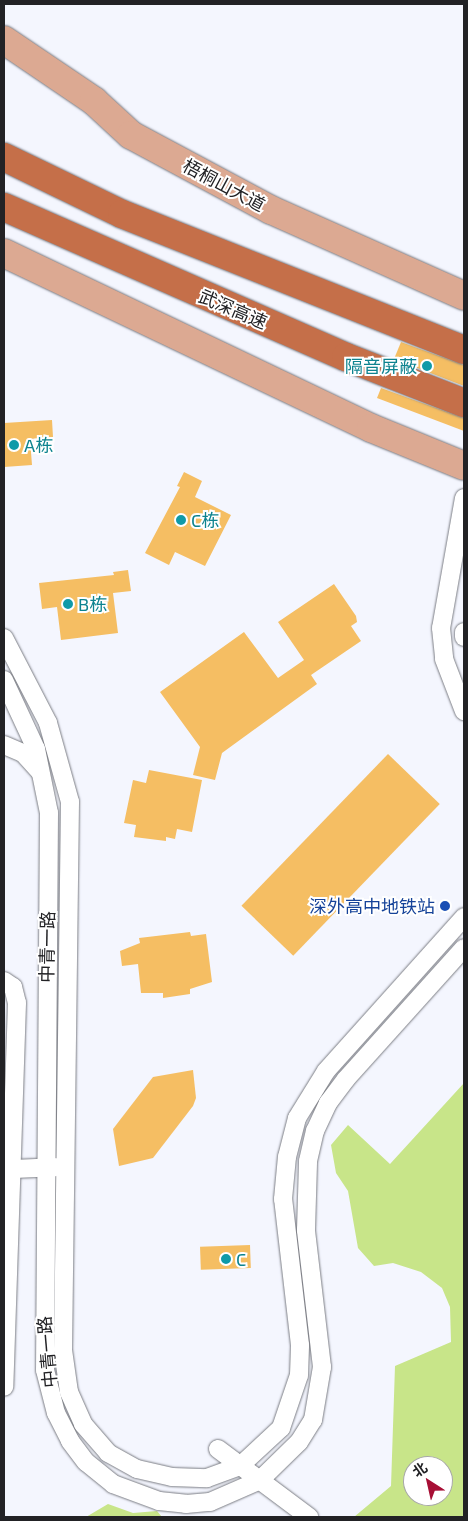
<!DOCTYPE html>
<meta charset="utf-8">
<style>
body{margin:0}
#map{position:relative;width:468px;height:1521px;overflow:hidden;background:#f4f6fe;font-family:"Exo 2","Noto Sans SC",sans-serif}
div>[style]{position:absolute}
.green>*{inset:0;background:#c8e589}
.building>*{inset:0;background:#f5be63;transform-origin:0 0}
.roads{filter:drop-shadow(0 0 1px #7b7d84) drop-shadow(0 0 1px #7b7d84)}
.street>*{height:18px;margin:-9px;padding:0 9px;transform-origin:9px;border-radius:9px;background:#fff}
.primary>*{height:28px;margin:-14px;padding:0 14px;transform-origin:14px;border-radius:14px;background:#dca992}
.highway>*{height:28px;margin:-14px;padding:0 14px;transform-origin:14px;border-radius:14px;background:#c56f49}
.dots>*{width:14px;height:14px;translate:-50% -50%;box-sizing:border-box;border:2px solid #fff;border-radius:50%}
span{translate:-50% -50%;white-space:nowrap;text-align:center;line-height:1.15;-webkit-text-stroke:4px #fff;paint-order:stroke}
.street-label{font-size:18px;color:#222225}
.culture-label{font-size:18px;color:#0d838f}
.right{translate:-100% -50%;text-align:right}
.left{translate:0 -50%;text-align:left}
.transit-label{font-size:18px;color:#164399}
.frame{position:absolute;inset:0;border:5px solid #222225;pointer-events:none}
.north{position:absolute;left:403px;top:1456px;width:50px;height:50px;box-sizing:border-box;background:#fff;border:1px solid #a7a7a8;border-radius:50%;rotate:325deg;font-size:14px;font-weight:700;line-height:20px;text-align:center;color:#222225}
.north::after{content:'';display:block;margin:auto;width:18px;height:22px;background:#a70f35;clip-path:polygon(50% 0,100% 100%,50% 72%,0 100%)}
</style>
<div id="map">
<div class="green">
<i style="clip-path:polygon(evenodd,464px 1083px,464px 1517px,354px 1517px,391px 1486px,395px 1366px,451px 1342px,450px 1307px,442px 1288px,421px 1272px,393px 1263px,374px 1266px,358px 1248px,348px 1191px,336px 1173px,331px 1145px,348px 1125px,390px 1164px,464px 1083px,413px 1466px,443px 1466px,443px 1496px,413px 1496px,413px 1466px)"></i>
<i style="clip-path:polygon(108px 1504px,133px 1513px,157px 1511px,162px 1517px,86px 1517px)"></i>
</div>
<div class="building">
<i style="clip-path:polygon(401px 342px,464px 365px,464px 386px,394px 359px)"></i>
<i style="clip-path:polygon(381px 388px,464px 418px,464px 431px,377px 398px)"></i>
<i style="clip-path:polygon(52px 420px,53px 437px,30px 439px,32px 465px,4px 467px,4px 423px)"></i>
<i style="clip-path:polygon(184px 472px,202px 481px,195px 497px,231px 515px,205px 566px,175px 552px,169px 565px,145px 553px,180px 487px,177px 486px)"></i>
<i style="clip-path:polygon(128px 570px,131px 591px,113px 593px,118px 633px,61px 640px,57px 607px,42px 609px,39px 583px,114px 575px,113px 572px)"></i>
<i style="clip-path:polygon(334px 584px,356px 616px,357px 622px,351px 626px,361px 641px,311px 675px,317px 684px,222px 753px,215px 780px,193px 775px,200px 747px,160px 692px,244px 632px,278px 678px,304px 660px,278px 622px)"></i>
<i style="left:388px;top:754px;width:72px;height:211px;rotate:44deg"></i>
<i style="clip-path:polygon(149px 770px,202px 780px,192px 832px,177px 829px,175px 839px,166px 837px,166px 841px,134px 837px,136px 825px,124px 823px,133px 780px,146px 783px)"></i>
<i style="clip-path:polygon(190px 932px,191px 936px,206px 934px,212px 982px,190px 989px,190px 994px,163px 998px,163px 993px,141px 993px,138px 964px,122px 966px,120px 951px,140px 943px,139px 938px)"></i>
<i style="clip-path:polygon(193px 1070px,196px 1098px,193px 1106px,153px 1158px,119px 1166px,113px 1129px,153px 1077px)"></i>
<i style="left:250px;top:1245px;width:23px;height:50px;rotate:88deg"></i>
</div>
<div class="roads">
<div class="street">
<i style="left:464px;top:498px;width:132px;rotate:100deg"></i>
<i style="left:441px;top:628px;width:31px;rotate:84deg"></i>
<i style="left:444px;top:659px;width:56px;rotate:69deg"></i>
<i style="left:464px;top:632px;width:5px;rotate:90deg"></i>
<i style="left:4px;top:638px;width:96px;rotate:62.6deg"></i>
<i style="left:48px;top:723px;width:82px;rotate:74.4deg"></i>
<i style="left:70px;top:802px;width:548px;rotate:90.73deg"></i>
<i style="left:63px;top:1350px;width:42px;rotate:81.9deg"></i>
<i style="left:69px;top:1392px;width:35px;rotate:66deg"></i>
<i style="left:83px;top:1424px;width:38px;rotate:49deg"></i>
<i style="left:108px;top:1453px;width:33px;rotate:29deg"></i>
<i style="left:137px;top:1469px;width:36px;rotate:13deg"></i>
<i style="left:172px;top:1477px;width:35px;rotate:2deg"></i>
<i style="left:207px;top:1478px;width:35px;rotate:-20deg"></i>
<i style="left:240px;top:1466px;width:56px;rotate:-42.8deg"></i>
<i style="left:281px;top:1428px;width:56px;rotate:-71.2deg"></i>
<i style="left:299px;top:1375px;width:30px;rotate:-88deg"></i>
<i style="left:300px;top:1345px;width:147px;rotate:-96.6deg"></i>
<i style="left:283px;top:1199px;width:42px;rotate:-84.6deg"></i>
<i style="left:287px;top:1157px;width:40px;rotate:-75.6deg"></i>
<i style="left:297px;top:1118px;width:55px;rotate:-58.3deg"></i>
<i style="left:326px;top:1071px;width:207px;rotate:-48.1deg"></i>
<i style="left:4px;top:680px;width:76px;rotate:65.1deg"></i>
<i style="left:36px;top:749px;width:65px;rotate:78.5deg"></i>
<i style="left:49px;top:813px;width:557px;rotate:90.41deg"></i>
<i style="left:45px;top:1370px;width:44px;rotate:75.7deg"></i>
<i style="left:56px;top:1413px;width:31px;rotate:63deg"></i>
<i style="left:70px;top:1441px;width:26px;rotate:53deg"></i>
<i style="left:86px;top:1462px;width:35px;rotate:39deg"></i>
<i style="left:113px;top:1484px;width:49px;rotate:20.3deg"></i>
<i style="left:159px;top:1501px;width:27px;rotate:6deg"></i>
<i style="left:186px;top:1504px;width:24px;rotate:-5deg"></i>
<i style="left:210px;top:1502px;width:55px;rotate:-23.7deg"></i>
<i style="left:260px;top:1480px;width:54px;rotate:-44.3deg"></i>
<i style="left:299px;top:1442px;width:26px;rotate:-58deg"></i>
<i style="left:313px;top:1420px;width:54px;rotate:-80.4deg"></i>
<i style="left:322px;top:1367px;width:138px;rotate:-96.7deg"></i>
<i style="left:306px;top:1230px;width:69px;rotate:-88.3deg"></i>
<i style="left:308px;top:1161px;width:31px;rotate:-77deg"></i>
<i style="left:315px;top:1131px;width:31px;rotate:-65deg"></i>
<i style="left:328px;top:1103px;width:30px;rotate:-53deg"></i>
<i style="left:346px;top:1079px;width:176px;rotate:-48deg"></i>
<i style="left:4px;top:745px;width:21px;rotate:23deg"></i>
<i style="left:23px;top:753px;width:25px;rotate:48deg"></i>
<i style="left:4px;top:981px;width:11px;rotate:34deg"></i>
<i style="left:13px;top:987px;width:16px;rotate:76deg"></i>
<i style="left:17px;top:1003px;width:384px;rotate:91.9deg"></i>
<i style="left:11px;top:1169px;width:45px;rotate:-2.5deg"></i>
<i style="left:218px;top:1449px;width:114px;rotate:36.8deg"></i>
</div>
<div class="primary">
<i style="left:4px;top:40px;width:109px;rotate:34.1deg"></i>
<i style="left:94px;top:101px;width:50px;rotate:42.6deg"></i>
<i style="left:131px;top:135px;width:159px;rotate:28.2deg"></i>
<i style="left:271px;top:210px;width:211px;rotate:24deg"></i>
<i style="left:4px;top:253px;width:407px;rotate:25.5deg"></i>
<i style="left:371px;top:428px;width:100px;rotate:22.2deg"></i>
</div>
<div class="highway">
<i style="left:4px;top:157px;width:131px;rotate:25.8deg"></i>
<i style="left:122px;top:214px;width:368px;rotate:21.7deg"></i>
<i style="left:4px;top:207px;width:373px;rotate:23.7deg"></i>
<i style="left:346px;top:357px;width:127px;rotate:21.3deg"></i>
</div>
</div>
<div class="dots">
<i style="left:427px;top:366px;background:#0f9aa8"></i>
<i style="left:14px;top:445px;background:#0f9aa8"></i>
<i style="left:181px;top:520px;background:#0f9aa8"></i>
<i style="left:68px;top:604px;background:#0f9aa8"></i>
<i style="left:445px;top:906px;background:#1a4fb4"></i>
<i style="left:226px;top:1259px;background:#0f9aa8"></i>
</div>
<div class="street-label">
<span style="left:224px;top:185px;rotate:28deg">梧桐山大道</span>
<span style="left:233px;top:309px;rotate:23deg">武深高速</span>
<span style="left:47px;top:947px;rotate:-89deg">中青一路</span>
<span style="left:47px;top:1352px;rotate:-95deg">中青一路</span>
</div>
<div class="culture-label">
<span class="right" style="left:417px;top:366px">隔音屏蔽</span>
<span class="left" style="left:24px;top:445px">A栋</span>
<span class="left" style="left:191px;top:520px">C栋</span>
<span class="left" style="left:78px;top:604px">B栋</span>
<span class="left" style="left:236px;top:1259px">C</span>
</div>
<div class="transit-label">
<span class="right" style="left:435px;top:906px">深外高中地铁站</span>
</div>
<div class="frame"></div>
<div class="north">北</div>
</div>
